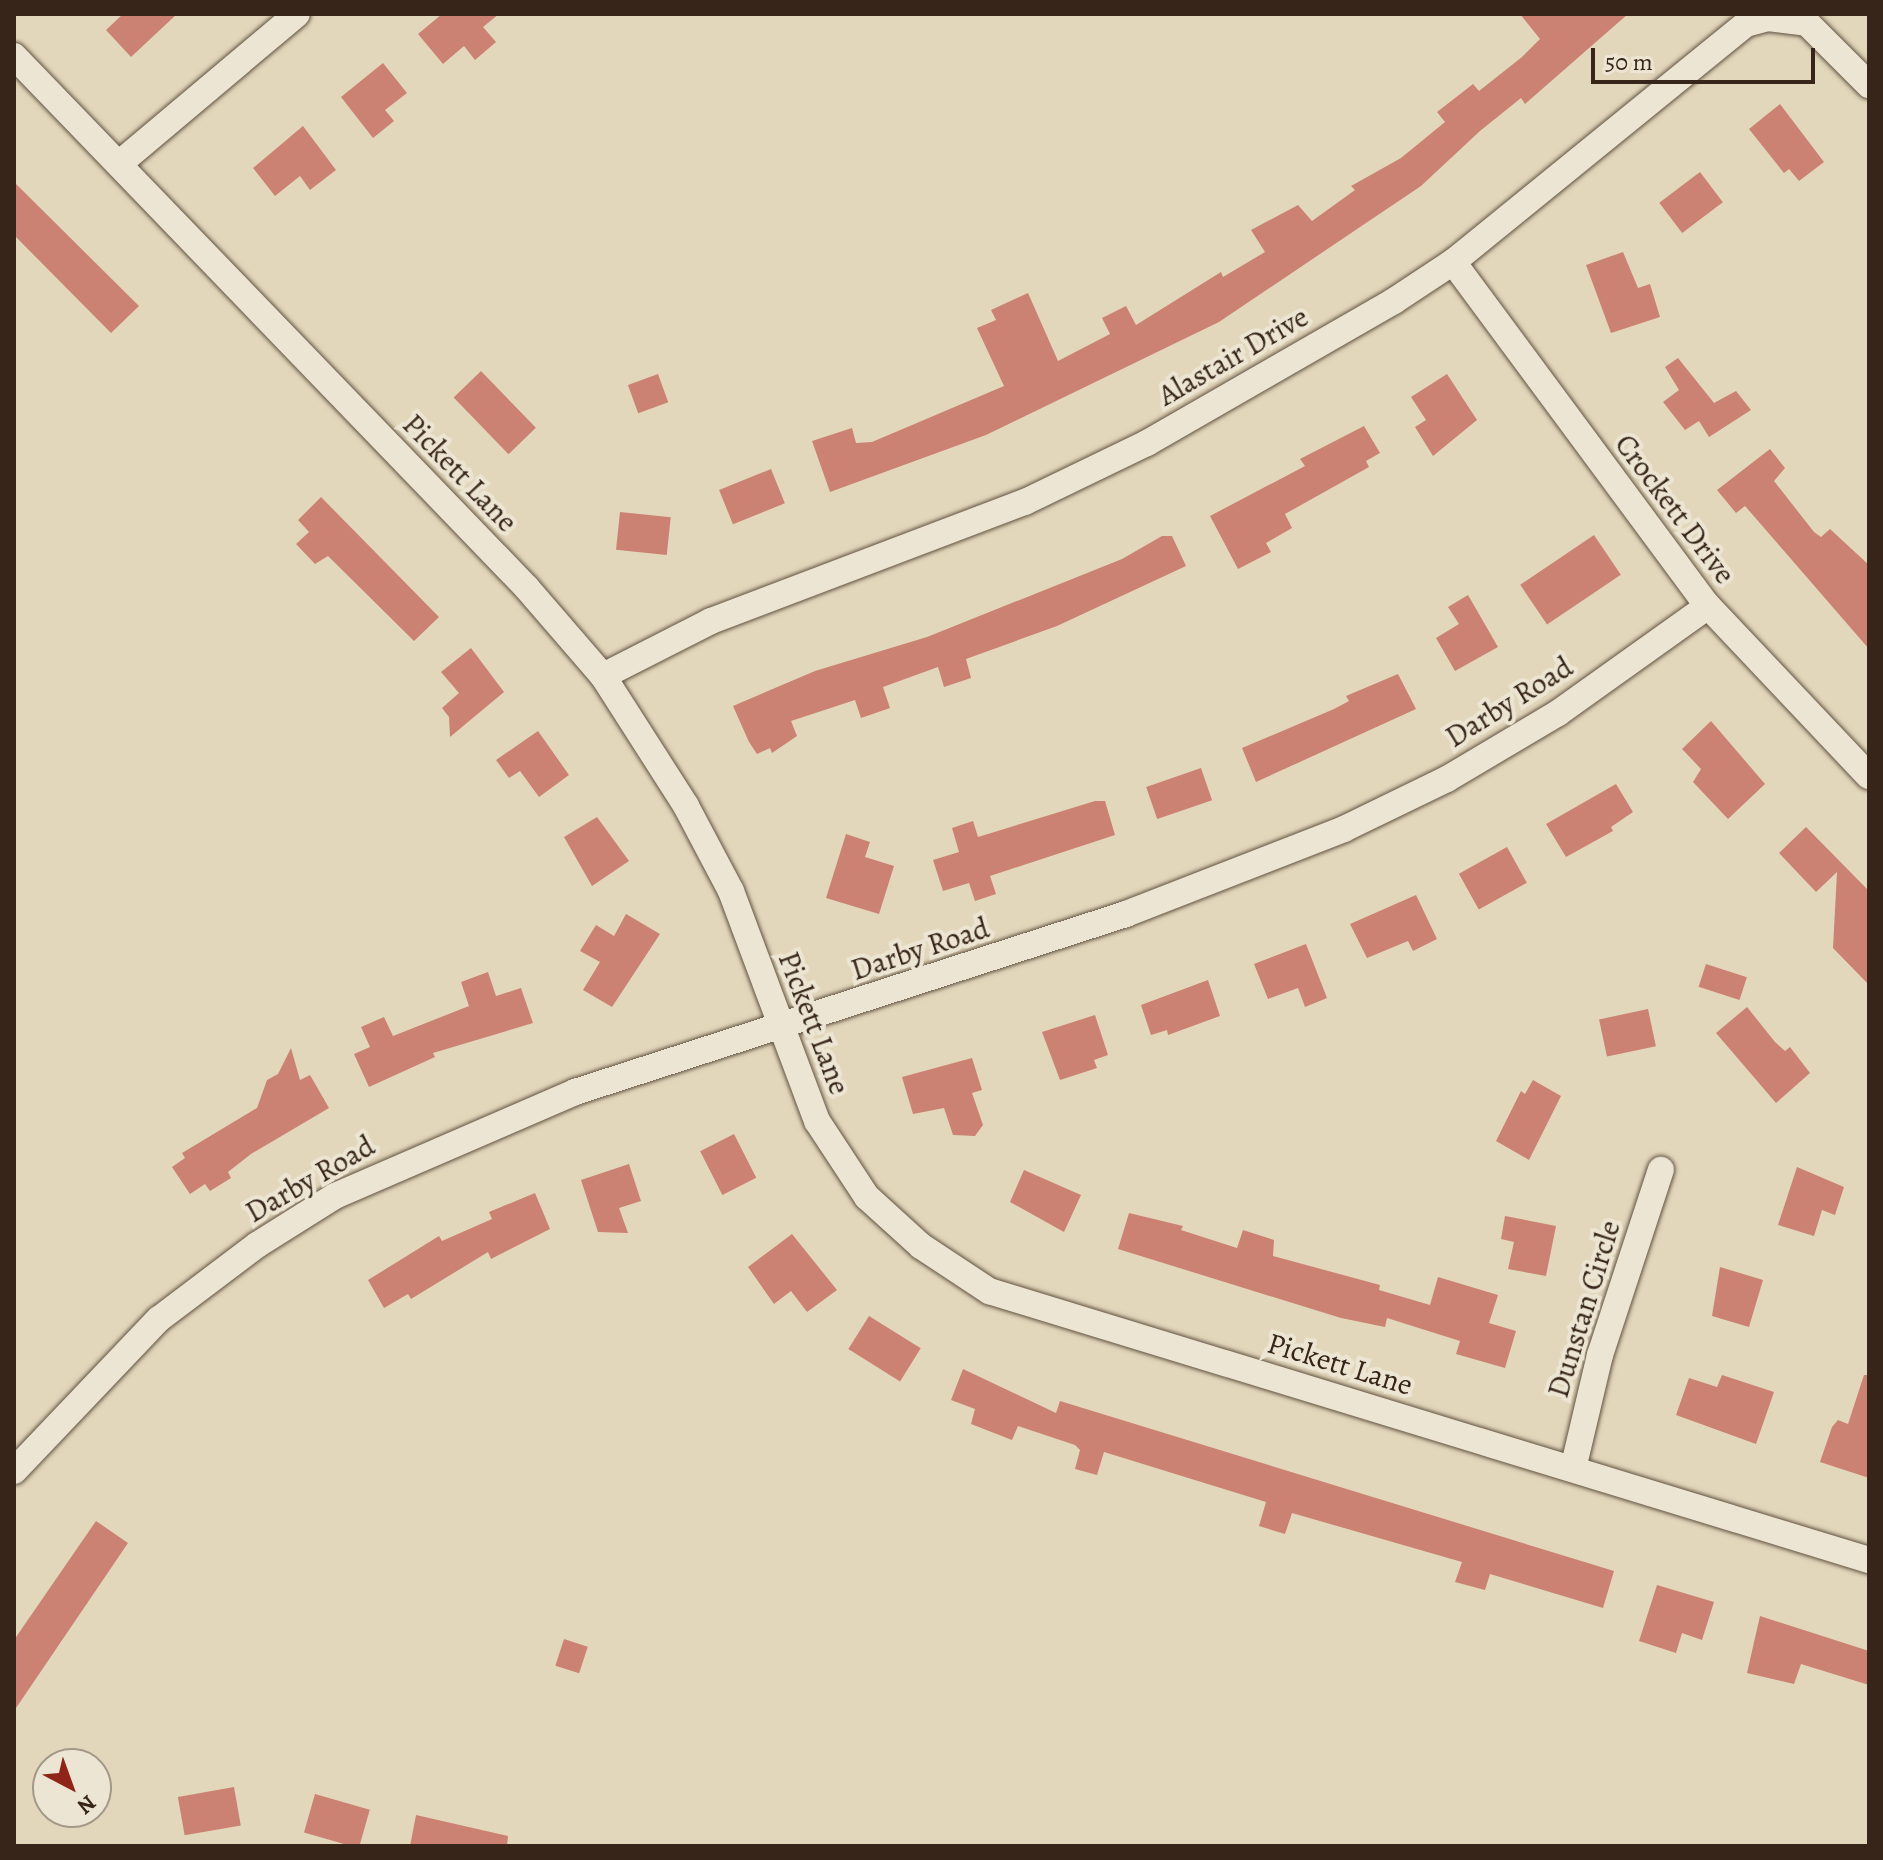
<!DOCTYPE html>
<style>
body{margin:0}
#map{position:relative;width:1883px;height:1860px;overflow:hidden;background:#e2d7bb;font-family:Alegreya,serif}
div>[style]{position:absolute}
.building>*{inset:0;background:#cc8273;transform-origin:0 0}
.roads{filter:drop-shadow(0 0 2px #615241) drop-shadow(0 0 2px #615241)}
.street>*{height:26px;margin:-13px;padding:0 13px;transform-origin:13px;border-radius:13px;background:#ece5d3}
span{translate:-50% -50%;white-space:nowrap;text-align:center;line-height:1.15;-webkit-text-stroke:8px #ece5d3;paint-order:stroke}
.street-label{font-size:30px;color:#362518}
.frame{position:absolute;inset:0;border:16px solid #362518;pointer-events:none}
.north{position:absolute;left:32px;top:1748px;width:80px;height:80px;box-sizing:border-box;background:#ece5d3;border:2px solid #a39888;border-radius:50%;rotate:139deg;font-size:22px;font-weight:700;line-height:32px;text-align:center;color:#362518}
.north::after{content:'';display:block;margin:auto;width:28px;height:36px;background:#8f2418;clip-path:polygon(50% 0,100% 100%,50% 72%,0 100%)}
.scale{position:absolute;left:1591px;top:48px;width:224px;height:36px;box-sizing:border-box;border:4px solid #362518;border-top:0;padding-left:10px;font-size:24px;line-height:28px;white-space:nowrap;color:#362518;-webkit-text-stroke:6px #ece5d3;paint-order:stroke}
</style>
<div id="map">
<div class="building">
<i style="clip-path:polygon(123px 14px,177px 14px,131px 57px,106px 30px)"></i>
<i style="clip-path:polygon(442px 14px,499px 14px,483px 27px,496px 42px,475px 60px,464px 46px,443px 64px,418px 34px)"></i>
<i style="clip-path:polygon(1520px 14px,1628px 14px,1525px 104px,1521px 98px,1480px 131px,1421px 186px,1219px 322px,986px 435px,830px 492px,812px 441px,852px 428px,856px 443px,872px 442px,1004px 386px,977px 328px,996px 320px,991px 310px,1028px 293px,1058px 361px,1110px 334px,1102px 318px,1126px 306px,1136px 325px,1221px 272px,1223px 277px,1265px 252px,1251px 230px,1298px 205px,1312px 221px,1355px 190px,1351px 186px,1401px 158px,1445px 122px,1437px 112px,1473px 84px,1479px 91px,1522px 57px,1540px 39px)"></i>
<i style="clip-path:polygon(383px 63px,407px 93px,385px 110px,394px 121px,373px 138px,341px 97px)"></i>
<i style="clip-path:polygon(1780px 104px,1824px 162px,1799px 181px,1789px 169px,1784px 173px,1749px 129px)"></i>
<i style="clip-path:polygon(303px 126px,336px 170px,310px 190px,300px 176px,275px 196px,253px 168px)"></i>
<i style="left:1700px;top:172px;width:38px;height:51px;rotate:53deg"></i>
<i style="clip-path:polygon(14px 182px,139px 306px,111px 333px,14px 235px)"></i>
<i style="clip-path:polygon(1623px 252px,1638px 288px,1650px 284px,1660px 317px,1611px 333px,1586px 265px)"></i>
<i style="clip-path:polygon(1678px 358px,1714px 403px,1736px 391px,1751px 410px,1709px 437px,1699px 421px,1685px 430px,1663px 402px,1679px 390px,1665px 367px)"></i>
<i style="left:481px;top:371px;width:79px;height:38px;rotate:46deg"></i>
<i style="left:658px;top:374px;width:30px;height:32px;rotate:70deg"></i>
<i style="clip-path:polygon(1447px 374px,1477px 420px,1433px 456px,1415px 427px,1426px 420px,1411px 397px)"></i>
<i style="clip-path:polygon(1364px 426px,1380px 453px,1366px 461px,1369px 467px,1285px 514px,1292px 528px,1266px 543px,1271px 552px,1238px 569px,1210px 516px,1305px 466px,1300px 459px)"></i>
<i style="clip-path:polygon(1770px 449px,1785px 468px,1774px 481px,1814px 532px,1821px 537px,1830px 529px,1869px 565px,1869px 649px,1745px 506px,1736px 513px,1717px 490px)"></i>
<i style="left:771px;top:469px;width:37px;height:56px;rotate:68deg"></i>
<i style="clip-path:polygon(321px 497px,439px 617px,414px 641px,328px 556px,315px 564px,296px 544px,309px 532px,298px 520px)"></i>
<i style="left:620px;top:512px;width:51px;height:38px;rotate:6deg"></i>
<i style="left:1594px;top:535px;width:48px;height:89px;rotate:56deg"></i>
<i style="clip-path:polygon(1162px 536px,1172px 536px,1186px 566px,1057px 626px,966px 659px,971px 678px,944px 687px,938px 667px,883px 687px,890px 708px,861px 718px,855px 700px,791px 721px,797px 736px,772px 753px,770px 748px,757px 754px,749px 742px,733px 706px,815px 671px,927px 637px,1122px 559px)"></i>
<i style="clip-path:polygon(1468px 595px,1498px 647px,1455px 671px,1436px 638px,1459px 624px,1448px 607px)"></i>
<i style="clip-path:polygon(471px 648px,504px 692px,450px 737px,449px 717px,442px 708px,459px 693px,441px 672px)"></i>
<i style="clip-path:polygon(1398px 674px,1416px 709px,1256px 782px,1242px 748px,1334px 709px,1349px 701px,1346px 696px)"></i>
<i style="clip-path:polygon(1711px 721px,1765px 784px,1728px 819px,1693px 782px,1701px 769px,1682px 749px)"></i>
<i style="clip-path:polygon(538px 731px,569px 775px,539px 797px,520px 771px,509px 778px,496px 760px)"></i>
<i style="left:1201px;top:768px;width:34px;height:58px;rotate:71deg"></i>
<i style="clip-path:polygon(1616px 784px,1633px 812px,1611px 827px,1613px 831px,1566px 857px,1546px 824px)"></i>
<i style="clip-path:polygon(1095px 801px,1105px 801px,1115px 835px,990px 876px,996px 894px,975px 901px,969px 883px,943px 891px,933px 860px,959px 852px,952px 828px,973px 821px,978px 837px)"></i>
<i style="clip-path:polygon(597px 817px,629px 861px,592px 886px,564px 837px)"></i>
<i style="clip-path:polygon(1806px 827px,1869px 891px,1869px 985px,1833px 948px,1837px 872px,1816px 892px,1779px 853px)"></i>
<i style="clip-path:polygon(846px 834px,870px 842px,865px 857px,894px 866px,879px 914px,826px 898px)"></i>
<i style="left:1507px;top:847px;width:41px;height:55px;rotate:61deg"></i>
<i style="clip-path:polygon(1416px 895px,1437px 939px,1413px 951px,1408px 941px,1367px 958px,1350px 924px)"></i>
<i style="clip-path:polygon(626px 914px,660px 934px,612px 1007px,583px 990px,600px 962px,580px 951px,596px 925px,614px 936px)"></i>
<i style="clip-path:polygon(1306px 944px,1327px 998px,1305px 1007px,1298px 988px,1268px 999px,1254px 964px)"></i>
<i style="left:1706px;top:964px;width:43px;height:24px;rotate:18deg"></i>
<i style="clip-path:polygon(488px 972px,496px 996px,521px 988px,533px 1023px,433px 1053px,435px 1057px,369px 1087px,354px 1054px,370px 1047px,361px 1027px,384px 1017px,393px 1036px,469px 1006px,461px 982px)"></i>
<i style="clip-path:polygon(1208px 980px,1220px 1016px,1168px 1035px,1167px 1030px,1151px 1035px,1141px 1005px)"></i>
<i style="clip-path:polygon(1747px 1007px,1775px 1042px,1785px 1051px,1790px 1047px,1810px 1073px,1776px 1103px,1716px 1033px)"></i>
<i style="left:1648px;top:1009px;width:38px;height:50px;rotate:78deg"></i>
<i style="clip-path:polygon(1095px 1015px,1108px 1055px,1094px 1060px,1097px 1068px,1060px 1080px,1042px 1032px)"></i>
<i style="clip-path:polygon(291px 1048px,300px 1080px,310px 1075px,329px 1108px,251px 1154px,228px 1172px,231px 1178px,210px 1191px,205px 1184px,190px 1194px,172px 1167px,185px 1158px,182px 1153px,257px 1108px,267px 1080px,278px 1074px)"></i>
<i style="clip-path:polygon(972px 1058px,982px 1090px,972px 1093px,983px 1125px,975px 1136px,953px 1135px,944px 1108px,913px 1114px,902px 1077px)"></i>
<i style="clip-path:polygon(1533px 1080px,1561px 1096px,1529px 1160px,1496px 1141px,1521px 1091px,1525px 1094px)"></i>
<i style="left:734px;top:1134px;width:49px;height:38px;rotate:63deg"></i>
<i style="clip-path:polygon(629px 1164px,641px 1201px,619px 1208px,628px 1233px,598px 1232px,581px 1180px)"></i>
<i style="clip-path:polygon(1797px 1167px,1844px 1187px,1835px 1215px,1822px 1210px,1814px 1236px,1778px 1225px)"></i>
<i style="clip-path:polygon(1024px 1170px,1081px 1195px,1064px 1232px,1010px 1202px)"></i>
<i style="clip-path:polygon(535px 1193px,550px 1229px,491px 1259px,488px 1252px,411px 1299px,408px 1294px,384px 1308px,368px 1280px,439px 1236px,442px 1241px,492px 1219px,489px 1212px)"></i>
<i style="clip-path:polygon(1129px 1213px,1183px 1226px,1181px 1230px,1237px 1248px,1243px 1230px,1274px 1240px,1273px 1256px,1380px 1285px,1379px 1290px,1430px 1305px,1438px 1277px,1498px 1295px,1489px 1323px,1516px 1331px,1505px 1368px,1456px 1354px,1460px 1341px,1387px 1318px,1385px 1327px,1341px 1318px,1118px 1249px)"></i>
<i style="clip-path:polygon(1505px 1216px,1556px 1226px,1546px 1276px,1508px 1269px,1514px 1242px,1501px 1239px)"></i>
<i style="clip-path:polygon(792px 1234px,837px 1290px,807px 1312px,791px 1291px,774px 1304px,748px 1267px)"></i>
<i style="clip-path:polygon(1720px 1267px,1763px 1280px,1749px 1327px,1712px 1316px)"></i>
<i style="left:869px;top:1316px;width:61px;height:39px;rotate:32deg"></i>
<i style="clip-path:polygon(963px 1369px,1056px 1413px,1060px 1401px,1614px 1571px,1603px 1608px,1490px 1574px,1485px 1590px,1455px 1582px,1462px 1562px,1292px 1513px,1285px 1534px,1259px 1526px,1266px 1502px,1104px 1452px,1097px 1475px,1075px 1469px,1080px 1450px,1075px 1445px,1018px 1426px,1012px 1440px,971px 1424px,975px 1409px,951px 1400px)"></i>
<i style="clip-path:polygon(1722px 1375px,1774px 1392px,1756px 1444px,1676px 1415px,1689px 1378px,1717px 1387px)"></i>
<i style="clip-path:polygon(1864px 1375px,1869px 1375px,1869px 1478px,1820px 1462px,1832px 1427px,1838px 1420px,1848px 1424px)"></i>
<i style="clip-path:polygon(96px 1521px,128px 1543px,14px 1711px,14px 1640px)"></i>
<i style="clip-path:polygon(1657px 1585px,1714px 1602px,1702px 1640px,1682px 1633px,1676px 1653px,1639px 1641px)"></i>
<i style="clip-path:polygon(1760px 1616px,1869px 1651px,1869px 1685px,1801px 1664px,1794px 1684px,1747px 1673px)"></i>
<i style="left:564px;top:1639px;width:25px;height:28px;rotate:18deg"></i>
<i style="left:234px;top:1787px;width:39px;height:57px;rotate:80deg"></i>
<i style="left:315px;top:1794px;width:57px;height:40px;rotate:16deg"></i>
<i style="clip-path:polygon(416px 1815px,508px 1836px,507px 1846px,410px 1846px)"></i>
</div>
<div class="roads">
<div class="street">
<i style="left:14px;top:56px;width:739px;rotate:46.04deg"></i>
<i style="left:527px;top:588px;width:116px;rotate:49.2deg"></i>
<i style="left:603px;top:676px;width:154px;rotate:57.4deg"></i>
<i style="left:686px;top:806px;width:96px;rotate:62.1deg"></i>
<i style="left:731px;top:891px;width:246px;rotate:69.5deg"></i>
<i style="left:817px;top:1121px;width:91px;rotate:56.7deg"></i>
<i style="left:867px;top:1197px;width:73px;rotate:42.2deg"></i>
<i style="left:921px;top:1246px;width:82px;rotate:33.5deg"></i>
<i style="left:989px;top:1291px;width:920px;rotate:17deg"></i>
<i style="left:120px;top:163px;width:231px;rotate:-40.1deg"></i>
<i style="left:1453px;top:262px;width:428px;rotate:53.5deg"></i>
<i style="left:1708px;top:606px;width:234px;rotate:46.6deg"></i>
<i style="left:603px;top:676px;width:121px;rotate:-27deg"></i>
<i style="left:711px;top:621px;width:336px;rotate:-20.8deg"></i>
<i style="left:1025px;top:502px;width:136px;rotate:-25.8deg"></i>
<i style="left:1147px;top:443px;width:285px;rotate:-29.9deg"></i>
<i style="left:1394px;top:301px;width:71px;rotate:-33.5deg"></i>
<i style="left:1453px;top:262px;width:377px;rotate:-39.1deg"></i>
<i style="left:1746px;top:24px;width:23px;rotate:-15deg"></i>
<i style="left:1768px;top:18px;width:39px;rotate:7deg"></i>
<i style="left:1807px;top:23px;width:88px;rotate:45deg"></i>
<i style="left:1573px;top:1469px;width:117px;rotate:-76.7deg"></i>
<i style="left:1600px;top:1355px;width:195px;rotate:-71.8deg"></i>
<i style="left:14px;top:1471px;width:210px;rotate:-46.4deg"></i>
<i style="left:159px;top:1319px;width:123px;rotate:-37.1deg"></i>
<i style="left:257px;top:1245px;width:92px;rotate:-32.1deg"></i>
<i style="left:335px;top:1196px;width:262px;rotate:-23.4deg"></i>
<i style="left:575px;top:1092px;width:579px;rotate:-17.9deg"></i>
<i style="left:1126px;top:914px;width:234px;rotate:-21.3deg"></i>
<i style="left:1344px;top:829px;width:114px;rotate:-25.9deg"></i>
<i style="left:1447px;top:779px;width:129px;rotate:-30.7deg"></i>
<i style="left:1558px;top:713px;width:184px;rotate:-35.5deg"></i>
</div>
</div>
<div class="street-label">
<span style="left:1233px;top:356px;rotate:-30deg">Alastair Drive</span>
<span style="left:460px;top:473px;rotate:46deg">Pickett Lane</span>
<span style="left:1675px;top:509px;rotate:53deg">Crockett Drive</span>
<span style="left:1509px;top:702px;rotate:-32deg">Darby Road</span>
<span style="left:920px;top:949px;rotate:-18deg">Darby Road</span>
<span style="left:814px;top:1023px;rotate:69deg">Pickett Lane</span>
<span style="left:310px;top:1179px;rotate:-30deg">Darby Road</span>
<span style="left:1584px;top:1309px;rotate:-73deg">Dunstan Circle</span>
<span style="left:1340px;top:1364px;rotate:17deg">Pickett Lane</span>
</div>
<div class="frame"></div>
<div class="north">N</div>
<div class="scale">50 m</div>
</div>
